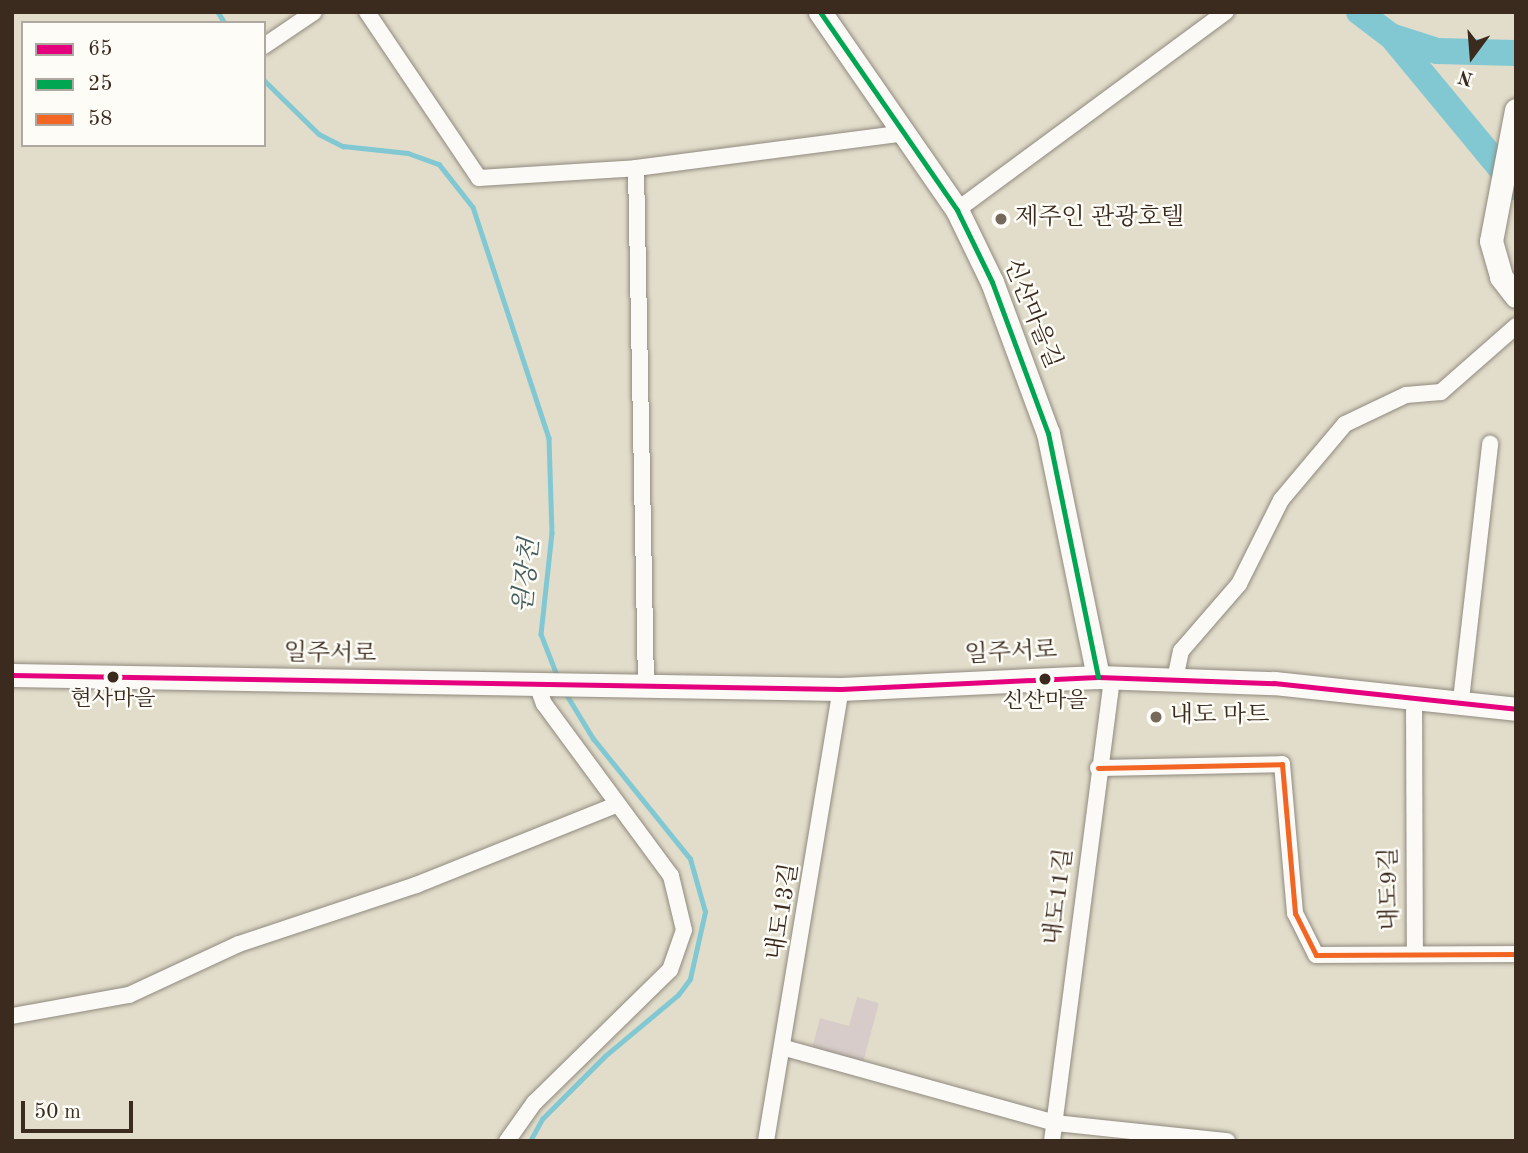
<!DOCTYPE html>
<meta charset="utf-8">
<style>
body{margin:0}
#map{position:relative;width:1528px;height:1153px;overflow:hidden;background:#e2ddcb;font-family:"Old Standard TT","Noto Serif KR",serif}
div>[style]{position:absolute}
.stream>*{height:4.5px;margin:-2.25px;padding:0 2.25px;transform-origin:2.25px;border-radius:2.25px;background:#82c8d3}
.river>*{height:26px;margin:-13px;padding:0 13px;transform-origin:13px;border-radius:13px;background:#82c8d3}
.building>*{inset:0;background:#d7ccc9}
.roads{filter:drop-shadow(0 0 2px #908a7f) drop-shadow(0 0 2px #908a7f)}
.street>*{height:16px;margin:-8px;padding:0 8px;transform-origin:8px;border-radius:8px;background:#fbfaf7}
.secondary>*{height:23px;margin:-11.5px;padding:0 11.5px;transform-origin:11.5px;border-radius:11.5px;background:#fbfaf7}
.bus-1>*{height:5px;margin:-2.5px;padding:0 2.5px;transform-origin:2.5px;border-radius:2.5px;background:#e5007d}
.bus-2>*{height:5px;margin:-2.5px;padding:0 2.5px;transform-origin:2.5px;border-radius:2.5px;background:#00a651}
.bus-3>*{height:5px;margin:-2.5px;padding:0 2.5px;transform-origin:2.5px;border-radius:2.5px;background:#f26522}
.dots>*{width:19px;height:19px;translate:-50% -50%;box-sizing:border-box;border:4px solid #fdfcf7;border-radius:50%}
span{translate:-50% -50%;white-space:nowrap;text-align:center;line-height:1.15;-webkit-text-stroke:5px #fdfcf7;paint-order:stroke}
.bus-label{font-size:22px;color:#3b2a1e}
.poi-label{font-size:24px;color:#3b2a1e}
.left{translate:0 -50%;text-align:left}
.street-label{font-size:24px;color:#3b2a1e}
.water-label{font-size:26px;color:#465e5f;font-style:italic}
.frame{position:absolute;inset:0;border:14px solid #3b2a1e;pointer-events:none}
.legend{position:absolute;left:21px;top:21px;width:245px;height:126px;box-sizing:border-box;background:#fdfcf7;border:2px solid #afa8a0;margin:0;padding:9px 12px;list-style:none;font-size:21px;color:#3b2a1e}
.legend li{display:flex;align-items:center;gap:14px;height:35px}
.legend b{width:35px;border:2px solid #afa8a0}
.north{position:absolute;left:1437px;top:21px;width:70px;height:70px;-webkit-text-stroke:5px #fdfcf7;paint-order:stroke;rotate:196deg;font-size:19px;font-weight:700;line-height:28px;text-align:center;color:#3b2a1e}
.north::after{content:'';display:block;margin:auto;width:24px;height:32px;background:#3b2a1e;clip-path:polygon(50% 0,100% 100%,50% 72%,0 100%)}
.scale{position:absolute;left:21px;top:1101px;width:112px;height:32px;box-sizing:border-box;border:4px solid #3b2a1e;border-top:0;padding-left:9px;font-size:21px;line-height:24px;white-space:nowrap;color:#3b2a1e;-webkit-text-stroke:5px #fdfcf7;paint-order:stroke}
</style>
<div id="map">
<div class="stream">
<i style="left:218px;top:12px;width:13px;rotate:58deg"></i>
<i style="left:264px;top:80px;width:77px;rotate:44.5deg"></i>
<i style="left:319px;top:134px;width:27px;rotate:27deg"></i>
<i style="left:343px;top:146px;width:65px;rotate:6.1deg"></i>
<i style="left:408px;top:153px;width:33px;rotate:20deg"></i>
<i style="left:439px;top:164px;width:55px;rotate:51.7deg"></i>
<i style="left:473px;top:207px;width:243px;rotate:71.8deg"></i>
<i style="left:549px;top:438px;width:95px;rotate:88.2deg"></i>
<i style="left:552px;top:533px;width:102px;rotate:96.2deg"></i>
<i style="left:541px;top:634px;width:44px;rotate:68.7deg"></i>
<i style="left:530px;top:1141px;width:25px;rotate:-61deg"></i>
<i style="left:542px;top:1119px;width:89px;rotate:-45deg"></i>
<i style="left:605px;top:1056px;width:95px;rotate:-39.9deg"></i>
<i style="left:678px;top:995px;width:20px;rotate:-53deg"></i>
<i style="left:690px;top:979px;width:69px;rotate:-77.4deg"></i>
<i style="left:705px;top:912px;width:55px;rotate:-105.8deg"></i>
<i style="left:690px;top:859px;width:154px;rotate:-128.9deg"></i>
<i style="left:593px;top:739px;width:54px;rotate:-121.3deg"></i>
</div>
<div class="river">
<i style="left:1359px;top:12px;width:41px;rotate:37.1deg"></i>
<i style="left:1392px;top:37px;width:195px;rotate:50.4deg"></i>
<i style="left:1394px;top:37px;width:45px;rotate:18deg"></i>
<i style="left:1437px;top:51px;width:79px;rotate:1.5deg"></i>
</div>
<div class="building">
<i style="clip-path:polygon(857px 997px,879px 1003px,862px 1066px,811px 1052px,820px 1018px,849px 1026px)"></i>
</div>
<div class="roads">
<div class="street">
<i style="left:367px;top:12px;width:200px;rotate:56deg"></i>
<i style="left:479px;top:178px;width:157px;rotate:-3.6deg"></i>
<i style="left:636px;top:168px;width:270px;rotate:-7.4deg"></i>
<i style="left:264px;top:46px;width:60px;rotate:-34.2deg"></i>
<i style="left:636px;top:168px;width:518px;rotate:88.89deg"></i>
<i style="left:957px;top:210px;width:334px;rotate:-36.4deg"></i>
<i style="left:1175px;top:679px;width:29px;rotate:-78deg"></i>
<i style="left:1181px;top:651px;width:89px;rotate:-49.1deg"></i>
<i style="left:1239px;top:584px;width:94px;rotate:-63.4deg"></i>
<i style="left:1281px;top:500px;width:99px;rotate:-49.9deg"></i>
<i style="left:1345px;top:424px;width:68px;rotate:-25.4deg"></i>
<i style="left:1406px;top:395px;width:35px;rotate:-5deg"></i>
<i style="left:1441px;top:392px;width:100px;rotate:-41.3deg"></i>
<i style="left:1414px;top:695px;width:259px;rotate:89.8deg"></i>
<i style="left:1461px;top:700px;width:258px;rotate:-83.5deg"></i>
<i style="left:1098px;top:768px;width:184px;rotate:-1.2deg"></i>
<i style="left:1282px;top:764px;width:150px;rotate:85deg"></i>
<i style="left:1295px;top:913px;width:47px;rotate:63.4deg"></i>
<i style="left:1316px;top:955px;width:200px;rotate:-0.3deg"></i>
<i style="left:12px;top:1016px;width:119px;rotate:-10.2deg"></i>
<i style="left:129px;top:995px;width:121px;rotate:-24.9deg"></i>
<i style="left:239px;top:944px;width:187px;rotate:-18.4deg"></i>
<i style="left:416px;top:885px;width:215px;rotate:-21.8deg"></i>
<i style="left:785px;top:1048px;width:280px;rotate:15.5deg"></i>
<i style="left:1055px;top:1123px;width:173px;rotate:6deg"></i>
<i style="left:507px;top:1141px;width:47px;rotate:-54.6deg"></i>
<i style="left:534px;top:1103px;width:190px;rotate:-44.4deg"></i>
<i style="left:670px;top:970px;width:42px;rotate:-70.7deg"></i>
<i style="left:684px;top:930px;width:56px;rotate:-103.5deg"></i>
<i style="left:671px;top:876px;width:214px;rotate:-126.4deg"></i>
<i style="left:544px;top:704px;width:20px;rotate:-110deg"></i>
<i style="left:766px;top:1141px;width:458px;rotate:-80.6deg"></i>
<i style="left:1052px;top:1141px;width:468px;rotate:-82.6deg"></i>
</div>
<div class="secondary">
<i style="left:820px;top:12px;width:241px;rotate:55.3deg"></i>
<i style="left:957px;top:210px;width:80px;rotate:64.1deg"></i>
<i style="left:992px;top:282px;width:161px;rotate:69.7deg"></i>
<i style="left:1048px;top:433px;width:249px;rotate:78.4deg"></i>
<i style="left:1516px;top:110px;width:133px;rotate:100.8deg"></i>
<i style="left:1491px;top:241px;width:37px;rotate:74deg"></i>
<i style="left:1501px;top:277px;width:24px;rotate:52deg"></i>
<i style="left:12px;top:675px;width:829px;rotate:0.97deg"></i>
<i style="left:841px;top:689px;width:257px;rotate:-2.7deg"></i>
<i style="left:1098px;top:677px;width:176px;rotate:2deg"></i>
<i style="left:1274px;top:683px;width:243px;rotate:6.1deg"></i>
</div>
</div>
<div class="bus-1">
<i style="left:12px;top:675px;width:829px;rotate:0.97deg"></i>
<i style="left:841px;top:689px;width:257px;rotate:-2.7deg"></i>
<i style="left:1098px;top:677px;width:176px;rotate:2deg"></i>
<i style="left:1274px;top:683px;width:243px;rotate:6.1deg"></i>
</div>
<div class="bus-2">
<i style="left:820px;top:12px;width:241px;rotate:55.3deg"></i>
<i style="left:957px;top:210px;width:80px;rotate:64.1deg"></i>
<i style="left:992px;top:282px;width:161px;rotate:69.7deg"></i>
<i style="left:1048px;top:433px;width:249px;rotate:78.4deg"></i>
</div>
<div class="bus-3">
<i style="left:1098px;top:768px;width:184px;rotate:-1.2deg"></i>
<i style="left:1282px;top:764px;width:150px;rotate:85deg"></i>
<i style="left:1295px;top:913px;width:47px;rotate:63.4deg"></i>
<i style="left:1316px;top:955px;width:200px;rotate:-0.3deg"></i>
</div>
<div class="dots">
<i style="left:1001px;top:219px;background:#75695b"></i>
<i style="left:113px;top:677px;background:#3b2a1e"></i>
<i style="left:1045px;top:679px;background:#3b2a1e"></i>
<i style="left:1156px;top:717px;background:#75695b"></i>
</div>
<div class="bus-label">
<span style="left:113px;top:700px">현사마을</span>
<span style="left:1045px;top:702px">신산마을</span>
</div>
<div class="poi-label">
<span class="left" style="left:1015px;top:219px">제주인 관광호텔</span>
<span class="left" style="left:1170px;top:717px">내도 마트</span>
</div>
<div class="street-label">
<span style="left:1031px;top:314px;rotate:68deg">신산마을길</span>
<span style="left:1011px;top:654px;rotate:-3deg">일주서로</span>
<span style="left:330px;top:655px;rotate:1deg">일주서로</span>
<span style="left:1391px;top:889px;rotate:-91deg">내도9길</span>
<span style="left:1060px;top:897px;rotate:-83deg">내도11길</span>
<span style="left:784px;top:912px;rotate:-81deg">내도13길</span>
</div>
<div class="water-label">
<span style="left:528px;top:576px;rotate:-84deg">원장천</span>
</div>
<div class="frame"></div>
<ul class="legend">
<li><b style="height:9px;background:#e5007d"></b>65</li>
<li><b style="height:9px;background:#00a651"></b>25</li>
<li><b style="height:9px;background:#f26522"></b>58</li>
</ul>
<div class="north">N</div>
<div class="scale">50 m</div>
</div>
